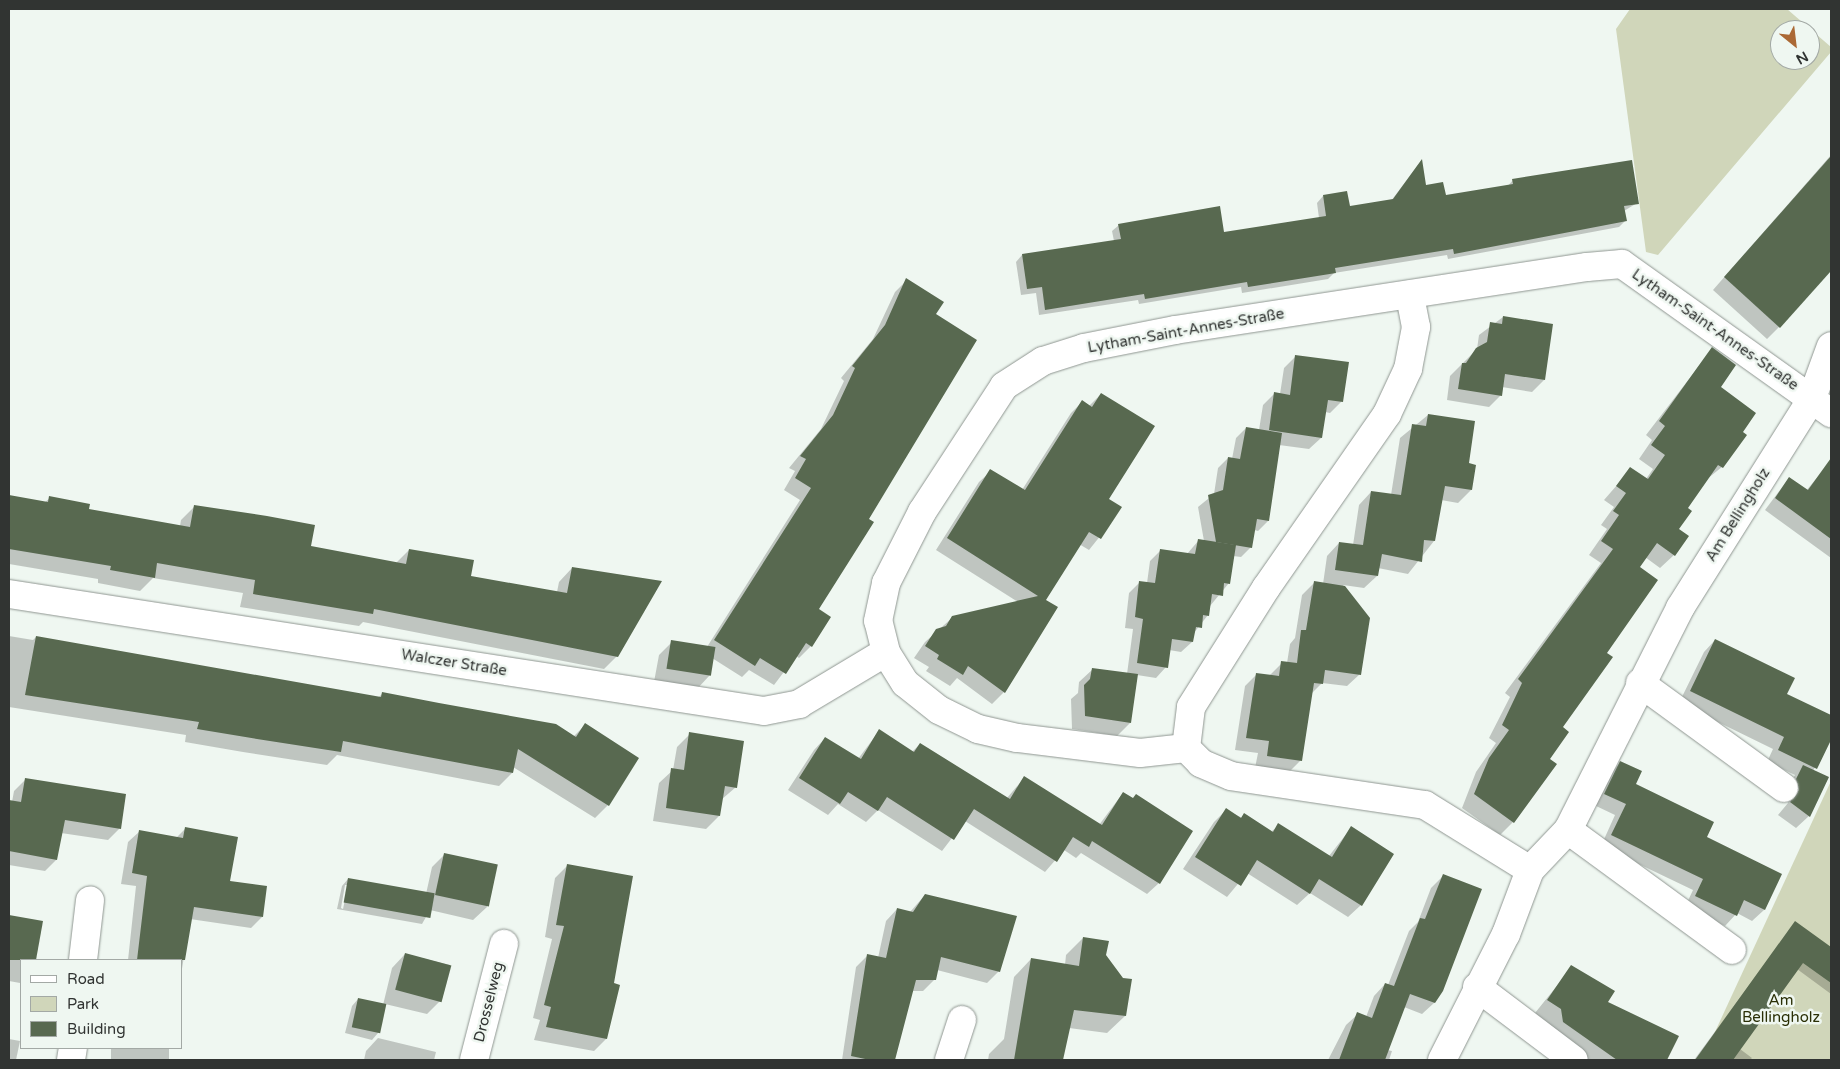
<!DOCTYPE html>
<meta charset="utf-8">
<style>
body{margin:0}
#map{position:relative;width:1840px;height:1069px;overflow:hidden;background:#eff7f1;font-family:"Varela Round",sans-serif}
div>[style]{position:absolute}
.green>*{inset:0;background:#d0d6ba}
.shadow>*{inset:0;background:#0003;transform-origin:0 0}
.building>*{inset:0;background:#586950;transform-origin:0 0}
.roads{filter:drop-shadow(0 0 1px #8f9691) drop-shadow(0 0 1px #8f9691)}
.minor>*{height:28px;margin:-14px;padding:0 14px;transform-origin:14px;border-radius:14px;background:#fff}
span{translate:-50% -50%;white-space:nowrap;text-align:center;line-height:1.15;-webkit-text-stroke:5px #eff7f1;paint-order:stroke}
.street-label{font-size:15px;color:#313432}
.park-label{font-size:15px;color:#2a2f06}
.frame{position:absolute;inset:0;border:10px solid #313432;pointer-events:none}
.legend{position:absolute;left:20px;top:959px;width:162px;height:90px;box-sizing:border-box;background:#eff7f1;border:1px solid #a3a9a5;margin:0;padding:6px 9px;list-style:none;font-size:15px;color:#313432}
.legend li{display:flex;align-items:center;gap:10px;height:25px}
.legend b{width:25px;border:1px solid #a3a9a5}
.north{position:absolute;left:1770px;top:20px;width:50px;height:50px;box-sizing:border-box;background:#eff7f1;border:1px solid #a3a9a5;border-radius:50%;rotate:151deg;font-size:14px;font-weight:700;line-height:20px;text-align:center;color:#313432}
.north::after{content:'';display:block;margin:auto;width:18px;height:22px;background:#ab6935;clip-path:polygon(50% 0,100% 100%,50% 72%,0 100%)}
</style>
<div id="map">
<div class="green">
<i style="clip-path:polygon(evenodd,1630px 9px,1787px 9px,1831px 47px,1831px 52px,1658px 255px,1646px 252px,1616px 29px,1630px 9px,1780px 30px,1810px 30px,1810px 60px,1780px 60px,1780px 30px)"></i>
<i style="clip-path:polygon(1831px 781px,1831px 1060px,1702px 1060px)"></i>
</div>
<div class="shadow">
<i style="clip-path:polygon(1831px 155px,1831px 239px,1809px 265px,1779px 327px,1767px 339px,1713px 290px)"></i>
<i style="clip-path:polygon(1421px 161px,1425px 186px,1445px 197px,1507px 187px,1513px 180px,1637px 203px,1624px 211px,1625px 221px,1619px 227px,1448px 259px,1447px 255px,1334px 273px,1328px 279px,1242px 293px,1241px 287px,1139px 304px,1138px 300px,1039px 315px,1036px 293px,1021px 295px,1016px 262px,1022px 255px,1114px 241px,1112px 231px,1119px 225px,1223px 234px,1319px 218px,1317px 203px,1323px 196px,1349px 207px,1391px 201px)"></i>
<i style="clip-path:polygon(907px 280px,934px 315px,868px 519px,817px 610px,811px 646px,799px 658px,796px 656px,774px 685px,749px 670px,742px 677px,712px 658px,710px 675px,697px 689px,654px 682px,659px 655px,672px 642px,707px 647px,800px 500px,784px 490px,795px 471px,789px 468px,821px 429px,844px 381px,841px 378px,873px 339px,895px 292px)"></i>
<i style="clip-path:polygon(1503px 317px,1544px 380px,1532px 392px,1502px 387px,1501px 395px,1489px 407px,1447px 400px,1450px 376px,1477px 349px,1479px 335px)"></i>
<i style="clip-path:polygon(1712px 349px,1719px 387px,1741px 432px,1722px 467px,1707px 479px,1686px 509px,1677px 529px,1674px 555px,1660px 568px,1645px 557px,1638px 567px,1605px 654px,1562px 728px,1548px 759px,1513px 822px,1500px 835px,1462px 808px,1476px 772px,1496px 743px,1489px 738px,1510px 697px,1505px 693px,1601px 563px,1589px 555px,1607px 529px,1601px 525px,1614px 507px,1604px 500px,1631px 469px,1646px 479px,1653px 469px,1639px 459px,1652px 440px,1646px 435px)"></i>
<i style="clip-path:polygon(1296px 356px,1342px 401px,1330px 413px,1325px 412px,1321px 438px,1309px 449px,1279px 445px,1268px 521px,1258px 531px,1254px 530px,1251px 547px,1241px 557px,1233px 556px,1229px 583px,1210px 606px,1208px 615px,1193px 634px,1192px 642px,1181px 652px,1169px 650px,1166px 667px,1156px 678px,1137px 675px,1130px 723px,1117px 736px,1072px 729px,1071px 699px,1078px 693px,1079px 682px,1093px 669px,1127px 674px,1133px 629px,1125px 628px,1129px 593px,1140px 582px,1147px 583px,1150px 561px,1161px 550px,1187px 554px,1199px 540px,1204px 541px,1198px 507px,1214px 494px,1218px 468px,1228px 458px,1232px 459px,1236px 438px,1246px 428px,1259px 430px,1263px 405px,1275px 393px,1280px 394px,1284px 368px)"></i>
<i style="clip-path:polygon(1101px 394px,1109px 525px,1089px 550px,1079px 544px,1044px 600px,1057px 608px,1004px 692px,992px 704px,957px 678px,950px 686px,926px 671px,929px 667px,914px 658px,925px 642px,953px 617px,1018px 602px,936px 550px,979px 482px,991px 471px,1022px 490px,1071px 413px,1082px 402px,1089px 406px)"></i>
<i style="clip-path:polygon(1428px 415px,1467px 464px,1474px 466px,1471px 490px,1458px 503px,1441px 500px,1434px 541px,1408px 574px,1378px 568px,1377px 576px,1364px 588px,1343px 585px,1368px 619px,1360px 674px,1347px 686px,1322px 683px,1311px 694px,1301px 760px,1288px 773px,1255px 768px,1258px 753px,1235px 750px,1245px 686px,1257px 674px,1269px 676px,1282px 663px,1287px 663px,1290px 644px,1295px 638px,1302px 595px,1314px 583px,1323px 584px,1327px 556px,1339px 543px,1353px 545px,1359px 505px,1371px 492px,1391px 495px,1400px 438px)"></i>
<i style="clip-path:polygon(1830px 462px,1831px 464px,1831px 558px,1765px 510px,1789px 478px,1806px 491px)"></i>
<i style="clip-path:polygon(9px 496px,44px 503px,50px 498px,88px 510px,180px 526px,181px 520px,194px 507px,309px 547px,396px 563px,409px 550px,470px 577px,557px 592px,559px 582px,572px 568px,617px 656px,604px 669px,363px 622px,359px 626px,240px 607px,243px 593px,153px 578px,140px 591px,98px 583px,98px 579px,9px 564px)"></i>
<i style="clip-path:polygon(9px 636px,33px 640px,36px 637px,378px 698px,382px 694px,573px 737px,585px 725px,608px 805px,595px 818px,513px 767px,512px 773px,499px 786px,337px 755px,327px 765px,243px 752px,185px 742px,186px 735px,9px 707px)"></i>
<i style="clip-path:polygon(1715px 640px,1785px 694px,1831px 717px,1831px 737px,1813px 771px,1828px 778px,1809px 816px,1796px 828px,1778px 815px,1788px 803px,1784px 792px,1795px 775px,1767px 762px,1773px 749px,1679px 703px,1704px 652px)"></i>
<i style="clip-path:polygon(879px 731px,912px 752px,920px 744px,1007px 798px,1024px 778px,1099px 825px,1123px 793px,1159px 883px,1147px 894px,1081px 853px,1076px 858px,1064px 850px,1045px 872px,965px 821px,942px 851px,878px 810px,866px 822px,838px 804px,828px 815px,788px 790px,814px 750px,825px 738px,858px 759px)"></i>
<i style="clip-path:polygon(690px 734px,736px 787px,721px 800px,719px 816px,706px 829px,653px 821px,659px 783px,673px 770px,677px 747px)"></i>
<i style="clip-path:polygon(1621px 762px,1635px 785px,1705px 838px,1780px 874px,1764px 910px,1752px 921px,1737px 913px,1725px 926px,1685px 907px,1693px 890px,1601px 846px,1615px 815px,1594px 805px,1610px 773px)"></i>
<i style="clip-path:polygon(26px 779px,120px 828px,108px 840px,61px 833px,56px 860px,45px 871px,9px 865px,9px 801px,12px 802px,14px 791px)"></i>
<i style="clip-path:polygon(1226px 810px,1271px 832px,1279px 825px,1329px 856px,1351px 828px,1361px 905px,1348px 917px,1310px 893px,1297px 905px,1247px 873px,1227px 897px,1183px 869px,1214px 822px)"></i>
<i style="clip-path:polygon(185px 829px,262px 917px,251px 928px,190px 919px,181px 975px,181px 960px,128px 960px,136px 886px,121px 884px,128px 842px,140px 831px,176px 838px)"></i>
<i style="clip-path:polygon(evenodd,445px 854px,496px 865px,487px 907px,473px 920px,430px 910px,422px 924px,337px 909px,342px 886px,348px 879px,426px 894px,432px 867px,445px 854px,345px 885px,348px 885px,343px 909px,341px 908px,345px 885px)"></i>
<i style="clip-path:polygon(567px 866px,612px 984px,606px 1039px,594px 1051px,534px 1040px,540px 1020px,533px 1018px,552px 939px,545px 937px,555px 878px)"></i>
<i style="clip-path:polygon(1443px 876px,1434px 1003px,1422px 1014px,1404px 1007px,1387px 1050px,1392px 1051px,1389px 1060px,1328px 1060px,1346px 1025px,1358px 1014px,1366px 1017px,1374px 996px,1385px 984px,1388px 985px,1409px 931px,1418px 922px,1431px 888px)"></i>
<i style="clip-path:polygon(925px 895px,999px 971px,987px 983px,937px 970px,935px 979px,923px 991px,912px 991px,894px 1060px,842px 1060px,856px 967px,868px 955px,878px 958px,886px 921px,897px 909px,910px 912px)"></i>
<i style="clip-path:polygon(9px 916px,41px 922px,34px 960px,21px 960px,20px 983px,9px 981px)"></i>
<i style="clip-path:polygon(1795px 923px,1831px 950px,1831px 994px,1797px 969px,1740px 1049px,1752px 1058px,1750px 1060px,1694px 1060px)"></i>
<i style="clip-path:polygon(1083px 938px,1105px 955px,1125px 1016px,1107px 1033px,1069px 1028px,1062px 1060px,988px 1060px,989px 1054px,1004px 1039px,1014px 977px,1031px 959px,1065px 965px,1066px 955px)"></i>
<i style="clip-path:polygon(405px 954px,450px 965px,440px 1001px,427px 1014px,385px 1004px,378px 1033px,372px 1040px,345px 1033px,352px 1006px,358px 999px,383px 1005px,392px 968px)"></i>
<i style="clip-path:polygon(1572px 967px,1606px 1002px,1677px 1036px,1666px 1060px,1586px 1060px,1550px 1035px,1548px 1023px,1535px 1013px)"></i>
<i style="clip-path:polygon(378px 1038px,436px 1052px,434px 1060px,364px 1060px,366px 1051px)"></i>
<i style="clip-path:polygon(9px 1039px,20px 1041px,16px 1060px,9px 1060px)"></i>
<i style="left:111px;top:1048px;width:58px;height:12px"></i>
</div>
<div class="building">
<i style="clip-path:polygon(1831px 156px,1831px 271px,1780px 328px,1724px 277px)"></i>
<i style="clip-path:polygon(1422px 159px,1426px 185px,1443px 182px,1446px 195px,1513px 184px,1512px 179px,1632px 160px,1639px 204px,1624px 206px,1627px 221px,1454px 254px,1453px 249px,1335px 268px,1336px 273px,1248px 287px,1247px 282px,1145px 299px,1144px 294px,1045px 310px,1042px 287px,1027px 289px,1022px 254px,1121px 239px,1118px 224px,1220px 206px,1224px 232px,1326px 216px,1323px 195px,1347px 191px,1350px 206px,1393px 199px)"></i>
<i style="clip-path:polygon(906px 278px,944px 302px,936px 314px,977px 340px,869px 519px,874px 522px,819px 609px,831px 617px,812px 647px,806px 643px,786px 674px,760px 658px,755px 666px,714px 640px,811px 488px,795px 478px,806px 459px,800px 456px,833px 415px,855px 368px,852px 366px,885px 325px)"></i>
<i style="clip-path:polygon(1503px 316px,1553px 324px,1545px 380px,1505px 374px,1502px 396px,1458px 389px,1462px 363px,1466px 363px,1476px 348px,1487px 342px,1490px 322px,1502px 324px)"></i>
<i style="clip-path:polygon(1712px 347px,1736px 365px,1721px 387px,1756px 413px,1743px 432px,1747px 435px,1723px 468px,1718px 465px,1688px 508px,1692px 511px,1679px 529px,1689px 536px,1675px 556px,1657px 543px,1640px 567px,1658px 580px,1607px 653px,1613px 657px,1563px 727px,1569px 732px,1550px 759px,1557px 764px,1514px 823px,1474px 794px,1489px 758px,1509px 730px,1502px 725px,1522px 683px,1518px 679px,1613px 549px,1601px 541px,1619px 515px,1613px 511px,1626px 493px,1616px 486px,1630px 467px,1648px 479px,1665px 455px,1651px 445px,1665px 426px,1659px 421px)"></i>
<i style="clip-path:polygon(1295px 355px,1349px 362px,1343px 402px,1328px 400px,1322px 438px,1269px 430px,1274px 392px,1290px 395px)"></i>
<i style="clip-path:polygon(1101px 393px,1155px 426px,1109px 499px,1122px 507px,1101px 539px,1089px 532px,1046px 600px,1058px 607px,1005px 693px,968px 666px,963px 675px,937px 659px,939px 655px,925px 646px,936px 629px,946px 626px,952px 616px,1038px 596px,947px 538px,990px 469px,1025px 490px,1082px 400px,1092px 407px)"></i>
<i style="clip-path:polygon(1428px 414px,1475px 421px,1469px 463px,1476px 465px,1472px 490px,1445px 486px,1435px 541px,1424px 540px,1422px 562px,1382px 554px,1378px 576px,1335px 570px,1339px 542px,1363px 545px,1371px 491px,1401px 495px,1412px 424px,1426px 426px)"></i>
<i style="clip-path:polygon(1246px 427px,1282px 433px,1269px 521px,1257px 519px,1252px 548px,1216px 542px,1208px 495px,1223px 490px,1228px 457px,1240px 459px)"></i>
<i style="clip-path:polygon(1831px 458px,1831px 539px,1775px 498px,1789px 477px,1808px 490px)"></i>
<i style="clip-path:polygon(9px 495px,48px 502px,49px 496px,90px 504px,89px 509px,190px 527px,194px 505px,267px 516px,315px 525px,311px 546px,406px 564px,409px 549px,474px 560px,471px 576px,567px 593px,572px 567px,662px 581px,618px 657px,374px 609px,373px 614px,253px 594px,255px 580px,157px 563px,155px 578px,110px 570px,111px 566px,9px 549px)"></i>
<i style="clip-path:polygon(1198px 539px,1236px 545px,1230px 584px,1224px 583px,1223px 596px,1212px 594px,1209px 616px,1203px 615px,1202px 628px,1196px 627px,1193px 642px,1172px 639px,1168px 668px,1137px 663px,1143px 619px,1135px 617px,1139px 581px,1155px 583px,1160px 549px,1195px 554px)"></i>
<i style="clip-path:polygon(1314px 581px,1345px 586px,1370px 618px,1361px 675px,1325px 670px,1323px 684px,1314px 683px,1302px 761px,1267px 756px,1269px 741px,1246px 738px,1256px 673px,1279px 676px,1281px 661px,1297px 663px,1301px 630px,1306px 630px)"></i>
<i style="clip-path:polygon(36px 636px,381px 697px,382px 692px,439px 703px,556px 724px,576px 737px,585px 723px,639px 758px,609px 806px,518px 749px,513px 773px,343px 741px,341px 752px,257px 739px,197px 729px,199px 722px,25px 695px)"></i>
<i style="clip-path:polygon(1715px 639px,1795px 678px,1787px 694px,1831px 715px,1831px 740px,1817px 769px,1778px 750px,1784px 737px,1690px 691px)"></i>
<i style="left:671px;top:640px;width:45px;height:29px;rotate:9deg"></i>
<i style="clip-path:polygon(1092px 668px,1138px 674px,1131px 723px,1085px 716px,1084px 685px,1090px 679px)"></i>
<i style="clip-path:polygon(879px 729px,914px 752px,920px 743px,1010px 799px,1024px 776px,1102px 825px,1123px 792px,1133px 798px,1136px 794px,1193px 831px,1160px 884px,1092px 841px,1089px 847px,1073px 837px,1057px 862px,974px 809px,954px 840px,887px 797px,878px 811px,848px 792px,840px 804px,799px 778px,825px 737px,861px 759px)"></i>
<i style="clip-path:polygon(689px 732px,744px 741px,737px 788px,725px 786px,720px 816px,666px 808px,671px 768px,684px 770px)"></i>
<i style="clip-path:polygon(1620px 761px,1642px 771px,1636px 784px,1714px 822px,1707px 837px,1782px 874px,1765px 910px,1744px 900px,1737px 916px,1695px 896px,1703px 879px,1611px 835px,1626px 804px,1604px 794px)"></i>
<i style="clip-path:polygon(1803px 765px,1829px 777px,1810px 817px,1790px 802px,1799px 790px,1796px 779px)"></i>
<i style="clip-path:polygon(25px 778px,126px 794px,121px 829px,65px 820px,57px 860px,9px 851px,9px 800px,21px 802px)"></i>
<i style="clip-path:polygon(1226px 808px,1241px 818px,1244px 813px,1273px 832px,1278px 823px,1332px 857px,1351px 826px,1394px 854px,1362px 906px,1319px 879px,1310px 894px,1257px 860px,1241px 886px,1195px 857px)"></i>
<i style="clip-path:polygon(185px 827px,238px 837px,230px 881px,267px 886px,263px 917px,194px 907px,185px 960px,137px 960px,147px 876px,132px 873px,139px 830px,183px 838px)"></i>
<i style="left:444px;top:853px;width:55px;height:43px;rotate:12deg"></i>
<i style="clip-path:polygon(567px 864px,633px 876px,614px 983px,620px 985px,607px 1039px,546px 1027px,551px 1007px,544px 1005px,564px 926px,556px 925px)"></i>
<i style="clip-path:polygon(1443px 874px,1482px 889px,1443px 991px,1435px 1003px,1410px 994px,1385px 1060px,1339px 1060px,1357px 1012px,1372px 1018px,1385px 983px,1394px 986px,1420px 918px,1425px 919px)"></i>
<i style="left:348px;top:878px;width:88px;height:25px;rotate:10deg"></i>
<i style="clip-path:polygon(925px 894px,1017px 916px,1000px 972px,941px 957px,936px 980px,916px 980px,895px 1060px,870px 1060px,851px 1056px,867px 954px,886px 958px,897px 908px,913px 912px)"></i>
<i style="clip-path:polygon(9px 915px,43px 921px,36px 960px,9px 960px)"></i>
<i style="clip-path:polygon(1795px 921px,1831px 947px,1831px 983px,1803px 963px,1733px 1060px,1695px 1060px)"></i>
<i style="clip-path:polygon(1083px 937px,1109px 941px,1106px 955px,1123px 978px,1132px 979px,1126px 1016px,1074px 1010px,1063px 1060px,1014px 1060px,1031px 958px,1079px 966px)"></i>
<i style="left:405px;top:953px;width:48px;height:38px;rotate:15deg"></i>
<i style="clip-path:polygon(1571px 965px,1615px 991px,1608px 1002px,1679px 1036px,1667px 1060px,1617px 1060px,1563px 1022px,1561px 1009px,1547px 1000px)"></i>
<i style="left:358px;top:998px;width:29px;height:30px;rotate:12deg"></i>
</div>
<div class="roads">
<div class="minor">
<i style="left:9px;top:594px;width:764px;rotate:8.81deg"></i>
<i style="left:764px;top:711px;width:36px;rotate:-11deg"></i>
<i style="left:799px;top:704px;width:101px;rotate:-30.9deg"></i>
<i style="left:1640px;top:683px;width:178px;rotate:36.1deg"></i>
<i style="left:1186px;top:748px;width:41px;rotate:-83deg"></i>
<i style="left:1191px;top:707px;width:141px;rotate:-57.8deg"></i>
<i style="left:1266px;top:588px;width:212px;rotate:-55.2deg"></i>
<i style="left:1387px;top:414px;width:50px;rotate:-65deg"></i>
<i style="left:1408px;top:369px;width:43px;rotate:-79.2deg"></i>
<i style="left:1416px;top:327px;width:33px;rotate:-101deg"></i>
<i style="left:1568px;top:830px;width:203px;rotate:36.2deg"></i>
<i style="left:1530px;top:870px;width:123px;rotate:-148.2deg"></i>
<i style="left:1425px;top:805px;width:196px;rotate:-171.5deg"></i>
<i style="left:1231px;top:776px;width:33px;rotate:-157deg"></i>
<i style="left:1201px;top:763px;width:21px;rotate:-135deg"></i>
<i style="left:1186px;top:748px;width:46px;rotate:173.8deg"></i>
<i style="left:1140px;top:753px;width:124px;rotate:-173deg"></i>
<i style="left:1017px;top:738px;width:40px;rotate:-167deg"></i>
<i style="left:978px;top:729px;width:43px;rotate:-154deg"></i>
<i style="left:939px;top:710px;width:43px;rotate:-141.5deg"></i>
<i style="left:905px;top:683px;width:36px;rotate:-122deg"></i>
<i style="left:886px;top:652px;width:32px;rotate:-104deg"></i>
<i style="left:878px;top:621px;width:39px;rotate:-78deg"></i>
<i style="left:886px;top:583px;width:80px;rotate:-63.1deg"></i>
<i style="left:922px;top:512px;width:150px;rotate:-56.9deg"></i>
<i style="left:1004px;top:386px;width:46px;rotate:-32.7deg"></i>
<i style="left:1043px;top:361px;width:43px;rotate:-17.6deg"></i>
<i style="left:1084px;top:348px;width:93px;rotate:-11.2deg"></i>
<i style="left:1175px;top:330px;width:417px;rotate:-8.7deg"></i>
<i style="left:1587px;top:267px;width:35px;rotate:-5deg"></i>
<i style="left:1622px;top:264px;width:257px;rotate:35.5deg"></i>
<i style="left:83px;top:960px;width:60px;rotate:-83.3deg"></i>
<i style="left:1477px;top:987px;width:121px;rotate:37deg"></i>
<i style="left:71px;top:1060px;width:12px;rotate:-81deg"></i>
<i style="left:474px;top:1060px;width:120px;rotate:-75.5deg"></i>
<i style="left:949px;top:1060px;width:42px;rotate:-72deg"></i>
<i style="left:1442px;top:1060px;width:141px;rotate:-63.1deg"></i>
<i style="left:1506px;top:934px;width:68px;rotate:-69.4deg"></i>
<i style="left:1530px;top:870px;width:55px;rotate:-46.5deg"></i>
<i style="left:1568px;top:830px;width:249px;rotate:-63.2deg"></i>
<i style="left:1680px;top:608px;width:248px;rotate:-57.8deg"></i>
<i style="left:1812px;top:398px;width:55px;rotate:-69.9deg"></i>
</div>
</div>
<div class="street-label">
<span style="left:1715px;top:330px;rotate:35deg">Lytham-Saint-Annes-Straße</span>
<span style="left:1186px;top:331px;rotate:-10deg">Lytham-Saint-Annes-Straße</span>
<span style="left:1738px;top:515px;rotate:-58deg">Am Bellingholz</span>
<span style="left:454px;top:663px;rotate:9deg">Walczer Straße</span>
<span style="left:489px;top:1002px;rotate:-76deg">Drosselweg</span>
</div>
<div class="park-label">
<span style="left:1781px;top:1009px">Am<br>Bellingholz</span>
</div>
<div class="frame"></div>
<ul class="legend">
<li><b style="height:6px;background:#fff"></b>Road</li>
<li><b style="height:14px;background:#d0d6ba"></b>Park</li>
<li><b style="height:14px;background:#586950"></b>Building</li>
</ul>
<div class="north">N</div>
</div>
